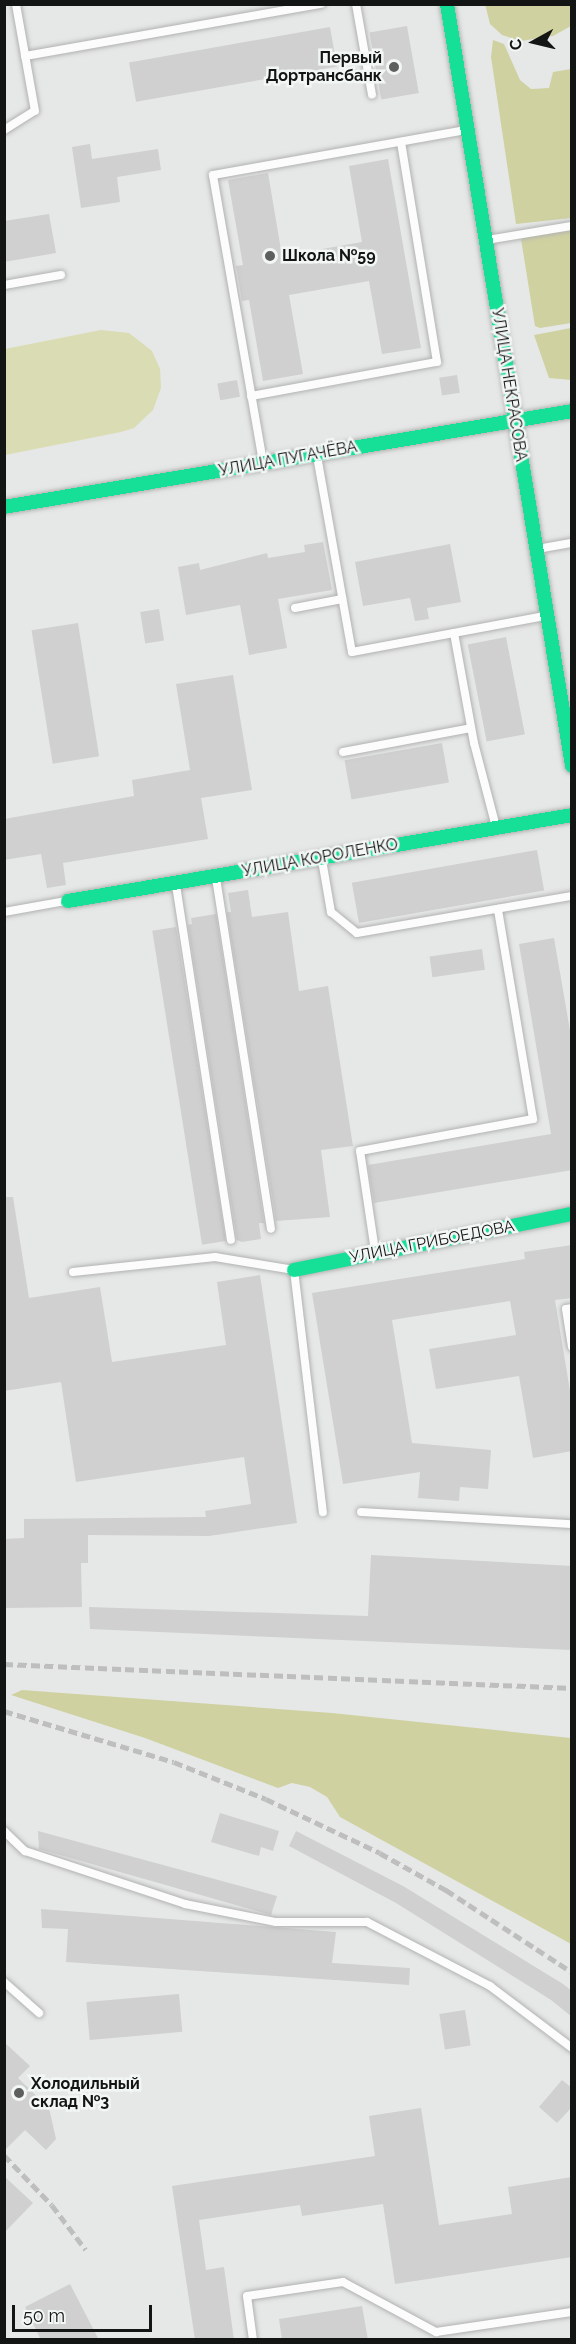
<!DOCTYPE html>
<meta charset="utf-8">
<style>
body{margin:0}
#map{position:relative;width:576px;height:2344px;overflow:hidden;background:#e6e8e7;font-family:Raleway,sans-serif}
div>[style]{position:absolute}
.green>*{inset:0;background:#dadcb3}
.forest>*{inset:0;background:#d0d1a1}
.building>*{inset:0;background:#cfd0cf;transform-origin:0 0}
.roads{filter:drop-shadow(0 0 2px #b1b2b1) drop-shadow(0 0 2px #b1b2b1)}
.lane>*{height:8px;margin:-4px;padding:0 4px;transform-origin:4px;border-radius:4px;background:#fbfcfb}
.fast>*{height:14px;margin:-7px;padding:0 7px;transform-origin:7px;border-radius:7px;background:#16e098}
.rail>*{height:4.5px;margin-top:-2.25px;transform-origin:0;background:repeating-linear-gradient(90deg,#bdbebd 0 9px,transparent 0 13.5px)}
.dots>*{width:16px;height:16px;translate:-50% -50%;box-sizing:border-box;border:3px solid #f2f6f4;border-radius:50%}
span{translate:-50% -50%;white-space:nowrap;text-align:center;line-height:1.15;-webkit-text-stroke:5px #f2f6f4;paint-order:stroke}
.poi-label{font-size:16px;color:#131514;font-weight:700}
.right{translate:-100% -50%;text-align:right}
.left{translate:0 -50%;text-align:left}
.street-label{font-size:16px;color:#131514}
.frame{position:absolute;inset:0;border:6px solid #131514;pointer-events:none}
.north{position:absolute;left:504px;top:12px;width:60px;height:60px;-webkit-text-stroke:4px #f2f6f4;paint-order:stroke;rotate:262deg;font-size:16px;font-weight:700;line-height:24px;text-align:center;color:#131514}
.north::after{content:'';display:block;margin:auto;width:21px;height:27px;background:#131514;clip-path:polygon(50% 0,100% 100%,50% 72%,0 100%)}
.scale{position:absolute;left:12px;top:2305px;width:140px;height:27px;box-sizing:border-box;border:3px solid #131514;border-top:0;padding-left:8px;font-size:18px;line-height:21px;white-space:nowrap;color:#131514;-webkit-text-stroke:4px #f2f6f4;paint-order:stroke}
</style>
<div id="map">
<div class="green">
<i style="clip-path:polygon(101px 330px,129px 333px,152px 351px,160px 369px,161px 388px,153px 410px,134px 428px,121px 432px,5px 455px,5px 349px)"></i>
</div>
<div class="forest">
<i style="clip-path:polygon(485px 4px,571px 5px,571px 26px,553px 36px,521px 41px,502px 35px,490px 24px)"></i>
<i style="clip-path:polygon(493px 40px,504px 44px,520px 80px,531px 89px,549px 88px,553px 72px,571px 69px,571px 218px,516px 224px,491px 57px)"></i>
<i style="clip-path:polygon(571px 225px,571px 323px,540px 328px,535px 326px,521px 239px,526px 233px)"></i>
<i style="clip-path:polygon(571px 328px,571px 380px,549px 378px,534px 335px)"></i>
<i style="clip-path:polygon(22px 1690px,332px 1713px,571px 1738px,571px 1944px,340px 1817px,327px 1797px,310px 1787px,292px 1783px,278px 1788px,145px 1738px,11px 1695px)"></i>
</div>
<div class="building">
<i style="left:407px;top:26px;width:68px;height:38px;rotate:80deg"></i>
<i style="left:330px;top:27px;width:40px;height:204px;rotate:80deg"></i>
<i style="clip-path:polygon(90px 144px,92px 159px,158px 149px,161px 170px,117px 177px,120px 202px,81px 208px,72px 147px)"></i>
<i style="clip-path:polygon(388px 159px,421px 348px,382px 354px,369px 281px,289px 295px,303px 374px,263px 381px,249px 300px,242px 301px,236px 266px,243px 265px,228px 180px,268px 173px,282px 256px,362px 242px,349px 166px)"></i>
<i style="clip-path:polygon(49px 214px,56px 253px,4px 262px,4px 221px)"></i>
<i style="left:457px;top:375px;width:18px;height:18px;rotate:81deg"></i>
<i style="left:237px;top:380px;width:17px;height:20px;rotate:80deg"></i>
<i style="clip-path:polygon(323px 542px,332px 590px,278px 599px,287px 648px,249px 655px,240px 605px,186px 615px,178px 567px,199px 563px,200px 570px,267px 553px,268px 558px,305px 552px,304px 545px)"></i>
<i style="clip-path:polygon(450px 544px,461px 602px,427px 608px,429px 619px,415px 621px,410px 598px,363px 606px,355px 562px)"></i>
<i style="left:159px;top:609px;width:32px;height:19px;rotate:81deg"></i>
<i style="left:78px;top:623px;width:135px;height:47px;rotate:81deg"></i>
<i style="left:506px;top:637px;width:99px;height:39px;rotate:79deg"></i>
<i style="clip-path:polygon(233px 675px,252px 790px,201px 798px,208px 839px,63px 863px,66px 885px,47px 888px,41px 854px,4px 860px,4px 819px,134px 796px,132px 780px,190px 770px,176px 684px)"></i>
<i style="left:442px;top:743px;width:40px;height:99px;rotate:80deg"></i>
<i style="left:537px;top:850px;width:41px;height:188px;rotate:80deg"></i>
<i style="clip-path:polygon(248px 890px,252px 917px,288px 912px,299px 991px,328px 986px,353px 1146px,321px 1150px,330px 1217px,276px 1221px,227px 912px,231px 912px,228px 893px)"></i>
<i style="clip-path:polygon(216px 914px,264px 1223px,259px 1223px,261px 1239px,242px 1242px,237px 1240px,188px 925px,192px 924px,191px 918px)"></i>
<i style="left:176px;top:927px;width:318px;height:24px;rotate:81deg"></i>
<i style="clip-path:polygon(554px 938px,572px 1042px,572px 1170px,374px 1203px,368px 1165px,551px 1134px,519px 944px)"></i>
<i style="left:482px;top:949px;width:21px;height:53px;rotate:82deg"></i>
<i style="clip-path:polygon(4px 1197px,13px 1197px,29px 1298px,100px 1287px,112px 1362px,226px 1345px,217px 1282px,260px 1275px,297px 1523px,209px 1536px,88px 1535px,88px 1563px,81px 1563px,82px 1607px,4px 1608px,4px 1539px,24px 1538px,24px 1519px,206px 1517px,205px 1511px,251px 1504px,244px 1457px,76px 1482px,61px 1382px,4px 1391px)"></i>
<i style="clip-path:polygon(572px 1245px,572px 1298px,555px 1300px,572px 1403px,572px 1451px,533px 1458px,519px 1376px,436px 1389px,429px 1349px,516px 1335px,510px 1301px,392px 1320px,412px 1443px,491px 1450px,488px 1489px,460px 1487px,459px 1501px,418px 1498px,420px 1472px,343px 1484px,312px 1293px,525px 1259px,524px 1252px)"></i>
<i style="clip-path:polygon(371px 1555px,572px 1566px,572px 1650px,90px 1629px,89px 1607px,368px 1616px)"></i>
<i style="clip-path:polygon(220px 1813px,279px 1831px,273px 1851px,261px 1847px,259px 1856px,211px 1842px)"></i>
<i style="clip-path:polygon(38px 1831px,277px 1896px,271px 1915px,39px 1849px)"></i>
<i style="clip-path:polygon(296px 1831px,403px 1886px,563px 1984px,572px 1991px,572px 2017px,551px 2000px,396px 1903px,289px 1846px)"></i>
<i style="clip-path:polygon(41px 1909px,336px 1932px,332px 1963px,410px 1968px,409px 1985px,66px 1962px,68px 1929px,42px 1928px)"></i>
<i style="left:179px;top:1994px;width:38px;height:93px;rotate:85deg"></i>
<i style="left:465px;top:2010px;width:36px;height:26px;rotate:81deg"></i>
<i style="clip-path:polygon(4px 2042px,30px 2066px,18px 2078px,49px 2108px,56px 2139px,46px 2150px,25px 2130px,4px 2151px)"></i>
<i style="clip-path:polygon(562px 2080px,572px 2088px,572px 2107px,557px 2123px,539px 2107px)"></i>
<i style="clip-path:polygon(421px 2108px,439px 2225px,512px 2214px,508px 2187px,572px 2177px,572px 2257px,395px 2284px,383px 2204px,302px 2216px,300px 2205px,199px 2220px,206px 2270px,224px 2267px,234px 2340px,195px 2340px,172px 2186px,375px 2156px,369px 2116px)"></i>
<i style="clip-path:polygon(4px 2176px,33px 2203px,4px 2233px)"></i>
<i style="clip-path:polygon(70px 2284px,99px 2340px,41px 2340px,25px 2307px)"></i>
<i style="clip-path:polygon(362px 2306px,368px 2340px,282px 2340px,279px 2319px)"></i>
</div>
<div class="roads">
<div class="lane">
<i style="left:356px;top:4px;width:92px;rotate:80deg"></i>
<i style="left:25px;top:56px;width:301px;rotate:-10deg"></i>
<i style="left:4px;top:130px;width:36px;rotate:-32deg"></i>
<i style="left:35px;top:111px;width:109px;rotate:-100.1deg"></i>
<i style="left:487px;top:240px;width:86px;rotate:-9.4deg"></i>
<i style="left:4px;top:285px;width:58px;rotate:-10deg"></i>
<i style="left:251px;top:396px;width:189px;rotate:-10.4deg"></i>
<i style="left:437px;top:362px;width:223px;rotate:-99.3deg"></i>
<i style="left:317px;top:456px;width:199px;rotate:79.9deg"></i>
<i style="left:352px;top:652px;width:196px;rotate:-10.6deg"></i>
<i style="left:263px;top:462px;width:291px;rotate:-99.9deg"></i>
<i style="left:213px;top:175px;width:257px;rotate:-10.1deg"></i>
<i style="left:537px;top:549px;width:36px;rotate:-10deg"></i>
<i style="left:295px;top:608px;width:48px;rotate:-10.8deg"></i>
<i style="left:454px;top:633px;width:112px;rotate:79.7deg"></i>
<i style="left:474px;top:743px;width:87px;rotate:75.3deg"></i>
<i style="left:343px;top:752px;width:130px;rotate:-10.6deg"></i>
<i style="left:322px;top:860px;width:53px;rotate:80.2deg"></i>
<i style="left:331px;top:912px;width:33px;rotate:39deg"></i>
<i style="left:357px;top:933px;width:218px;rotate:-9.8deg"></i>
<i style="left:216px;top:878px;width:355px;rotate:81.1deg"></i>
<i style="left:176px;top:885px;width:359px;rotate:81.2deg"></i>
<i style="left:4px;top:912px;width:62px;rotate:-10.2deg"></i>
<i style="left:375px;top:1251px;width:101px;rotate:-98.5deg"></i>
<i style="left:360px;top:1151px;width:176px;rotate:-10.5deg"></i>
<i style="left:533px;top:1119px;width:213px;rotate:-99.5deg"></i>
<i style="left:73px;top:1272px;width:143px;rotate:-6deg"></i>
<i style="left:215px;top:1257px;width:80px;rotate:9.3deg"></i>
<i style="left:294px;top:1270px;width:244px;rotate:83.2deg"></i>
<i style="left:572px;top:1308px;width:6px;rotate:171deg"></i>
<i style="left:566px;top:1309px;width:38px;rotate:81deg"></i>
<i style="left:361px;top:1512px;width:211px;rotate:3.3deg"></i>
<i style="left:4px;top:1831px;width:29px;rotate:44deg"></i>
<i style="left:25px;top:1851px;width:169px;rotate:18.3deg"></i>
<i style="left:185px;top:1904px;width:93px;rotate:11.2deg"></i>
<i style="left:276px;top:1922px;width:91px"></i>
<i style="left:367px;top:1922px;width:139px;rotate:27.5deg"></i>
<i style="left:490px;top:1986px;width:103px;rotate:37.1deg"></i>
<i style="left:4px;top:1982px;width:47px;rotate:41.5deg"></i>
<i style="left:253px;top:2340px;width:44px;rotate:-97.8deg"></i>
<i style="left:247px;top:2296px;width:97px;rotate:-8.3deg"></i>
<i style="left:343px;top:2282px;width:106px;rotate:28.3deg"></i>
<i style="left:436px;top:2332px;width:137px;rotate:-8.4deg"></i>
</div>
<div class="fast">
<i style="left:447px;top:4px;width:772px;rotate:80.68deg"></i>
<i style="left:4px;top:507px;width:576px;rotate:-9.59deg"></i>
<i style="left:68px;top:901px;width:511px;rotate:-9.68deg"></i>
<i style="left:294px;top:1270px;width:284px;rotate:-11.4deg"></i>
</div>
</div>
<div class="rail">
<i style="left:4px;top:1664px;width:569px;rotate:2.42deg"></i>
<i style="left:4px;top:1711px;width:177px;rotate:16.7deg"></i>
<i style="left:174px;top:1762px;width:99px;rotate:21.9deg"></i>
<i style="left:266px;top:1799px;width:126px;rotate:25.3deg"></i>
<i style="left:380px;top:1853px;width:76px;rotate:29.3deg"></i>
<i style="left:446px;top:1890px;width:150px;rotate:33.1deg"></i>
<i style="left:4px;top:2155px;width:69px;rotate:46.2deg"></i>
<i style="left:52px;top:2205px;width:56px;rotate:52.9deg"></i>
</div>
<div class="dots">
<i style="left:394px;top:67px;background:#5d5f5e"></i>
<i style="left:270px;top:256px;background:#5d5f5e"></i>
<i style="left:19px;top:2093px;background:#5d5f5e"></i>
</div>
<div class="poi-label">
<span class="right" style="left:382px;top:67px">Первый<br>Дортрансбанк</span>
<span class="left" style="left:282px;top:256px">Школа №59</span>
<span class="left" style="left:31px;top:2093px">Холодильный<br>склад №3</span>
</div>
<div class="street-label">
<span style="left:509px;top:385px;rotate:81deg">УЛИЦА НЕКРАСОВА</span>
<span style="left:288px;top:459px;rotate:-10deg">УЛИЦА ПУГАЧЁВА</span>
<span style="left:320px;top:858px;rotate:-10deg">УЛИЦА КОРОЛЕНКО</span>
<span style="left:432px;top:1242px;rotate:-11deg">УЛИЦА ГРИБОЕДОВА</span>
</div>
<div class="frame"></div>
<div class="north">С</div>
<div class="scale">50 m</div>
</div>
